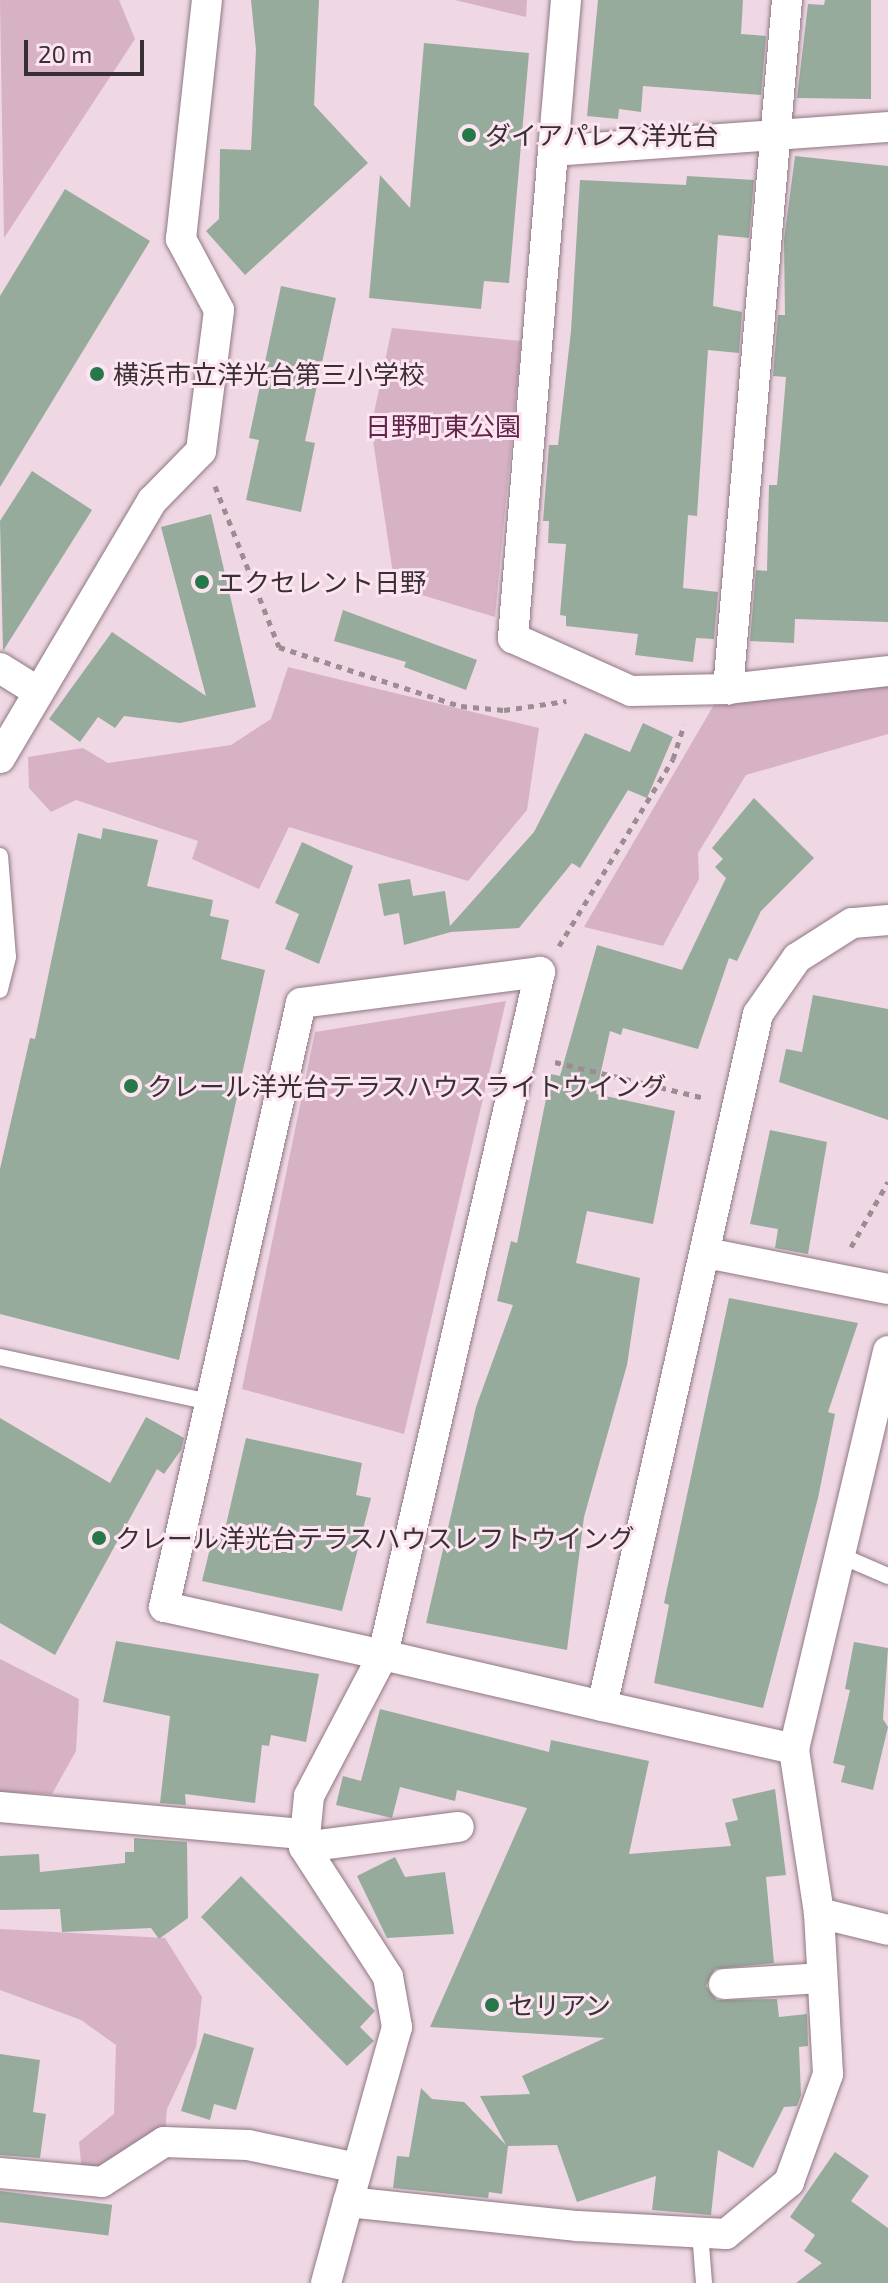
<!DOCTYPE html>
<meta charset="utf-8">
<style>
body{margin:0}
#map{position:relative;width:888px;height:2283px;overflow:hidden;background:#efd7e3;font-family:"Exo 2","Noto Sans JP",sans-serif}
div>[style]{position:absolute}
.green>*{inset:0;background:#d7b2c5}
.building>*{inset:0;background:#97ab9d;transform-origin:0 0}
.path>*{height:5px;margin-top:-2.5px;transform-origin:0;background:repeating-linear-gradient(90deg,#9e8c95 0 6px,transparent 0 12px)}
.roads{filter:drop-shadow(0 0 2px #8e7883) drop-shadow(0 0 2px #8e7883)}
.lane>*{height:16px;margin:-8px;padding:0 8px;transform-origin:8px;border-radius:8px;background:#fff}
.street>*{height:30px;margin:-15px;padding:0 15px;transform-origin:15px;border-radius:15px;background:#fff}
.dots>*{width:22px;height:22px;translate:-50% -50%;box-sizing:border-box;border:4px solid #fce4f0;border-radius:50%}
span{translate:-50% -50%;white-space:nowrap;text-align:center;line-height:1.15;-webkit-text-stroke:6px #fce4f0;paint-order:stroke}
.poi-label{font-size:26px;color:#393035}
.left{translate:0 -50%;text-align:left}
.park-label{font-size:26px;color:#612549}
.scale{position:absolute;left:24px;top:40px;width:120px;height:36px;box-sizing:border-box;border:4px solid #393035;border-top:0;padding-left:10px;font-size:24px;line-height:28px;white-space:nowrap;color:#393035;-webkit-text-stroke:6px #fce4f0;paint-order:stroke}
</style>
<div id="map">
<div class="green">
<i style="clip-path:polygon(0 0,119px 0,135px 39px,4px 238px)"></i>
<i style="clip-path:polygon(455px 0,527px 0,526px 17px)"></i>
<i style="clip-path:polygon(392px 328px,521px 341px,495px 617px,395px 587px,371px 427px)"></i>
<i style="clip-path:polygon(288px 667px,539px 728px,527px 810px,468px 881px,289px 827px,259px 889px,192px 859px,198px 841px,76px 800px,51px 812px,29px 788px,28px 757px,83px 748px,108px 763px,231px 745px,271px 719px)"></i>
<i style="clip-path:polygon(888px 682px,888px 734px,746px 775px,698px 853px,699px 879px,663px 946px,584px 927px,715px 703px)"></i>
<i style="clip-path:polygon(506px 1001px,404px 1434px,242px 1389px,315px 1032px)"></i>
<i style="clip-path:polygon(0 1659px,79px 1699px,76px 1751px,52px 1794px,0 1792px)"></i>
<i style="clip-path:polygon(0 1929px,165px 1938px,202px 1997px,196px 2047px,167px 2109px,165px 2133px,104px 2174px,82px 2172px,79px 2142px,114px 2114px,116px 2045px,81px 2020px,0 1990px)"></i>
</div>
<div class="building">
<i style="clip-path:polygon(251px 0,319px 0,314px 105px,368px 163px,245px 275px,206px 231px,219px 219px,220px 149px,251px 150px,256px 50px)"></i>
<i style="clip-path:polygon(598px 0,743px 0,741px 34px,766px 36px,761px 95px,643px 86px,641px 112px,619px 109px,618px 119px,587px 116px)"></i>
<i style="clip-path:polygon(825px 0,871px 0,871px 99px,797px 98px,808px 4px,824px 5px)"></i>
<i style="clip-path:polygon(424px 43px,529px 53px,509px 283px,484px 281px,481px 309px,369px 298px,380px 175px,410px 208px)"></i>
<i style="clip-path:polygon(795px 156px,888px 166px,888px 622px,795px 619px,794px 643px,750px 641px,756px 570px,767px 571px,769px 485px,777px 485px,786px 377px,773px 376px,778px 315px,785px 315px,784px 240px)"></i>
<i style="clip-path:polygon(687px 176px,754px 180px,749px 238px,718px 235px,713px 306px,742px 312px,739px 353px,708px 350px,697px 516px,688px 515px,683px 588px,718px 592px,714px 639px,696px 638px,693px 662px,635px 655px,638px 634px,566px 626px,566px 616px,560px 615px,566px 544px,548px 543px,549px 521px,543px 521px,549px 445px,558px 445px,571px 331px,580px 180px,686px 185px)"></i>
<i style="clip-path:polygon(65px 189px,150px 241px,0 487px,0 296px)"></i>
<i style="clip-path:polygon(281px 286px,336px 298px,305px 441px,315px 443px,301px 512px,246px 500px,259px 440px,249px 438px)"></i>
<i style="clip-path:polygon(32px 471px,92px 510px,3px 651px,0 521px)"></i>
<i style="clip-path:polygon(211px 514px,256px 707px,180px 723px,124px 716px,115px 728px,98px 717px,80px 742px,49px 719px,112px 632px,206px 696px,161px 527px)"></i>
<i style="clip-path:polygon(343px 610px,477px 660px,466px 690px,404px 667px,406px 662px,334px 641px)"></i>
<i style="clip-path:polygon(643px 723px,673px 737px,647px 798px,628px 790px,580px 868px,572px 863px,519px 928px,451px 932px,404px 945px,399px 913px,384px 916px,378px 884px,410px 879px,413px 896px,445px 891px,450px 926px,534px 832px,585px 733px,630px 752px)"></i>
<i style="clip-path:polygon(754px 798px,814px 858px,761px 911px,737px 961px,729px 958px,698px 1049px,623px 1028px,621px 1035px,610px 1031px,596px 1094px,675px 1111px,653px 1224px,587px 1211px,576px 1263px,640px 1278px,627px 1365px,584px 1517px,567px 1650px,426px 1623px,476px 1407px,513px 1305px,497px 1301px,511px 1241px,517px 1243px,551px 1074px,560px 1076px,597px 945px,682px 970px,726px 878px,715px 867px,723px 859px,712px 848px)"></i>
<i style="clip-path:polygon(103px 828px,158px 840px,147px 886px,213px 900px,210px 916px,229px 920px,221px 959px,265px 970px,179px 1360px,0 1314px,0 1169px,30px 1038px,35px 1039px,78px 833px,101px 839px)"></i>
<i style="clip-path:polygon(302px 842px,353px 866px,319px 964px,285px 949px,299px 914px,275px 903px)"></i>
<i style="clip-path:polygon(813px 995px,888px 1009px,888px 1120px,779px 1082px,786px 1049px,802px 1052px)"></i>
<i style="clip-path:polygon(770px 1130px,827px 1142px,808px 1254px,775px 1248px,778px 1229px,750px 1224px)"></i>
<i style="clip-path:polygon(729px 1298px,858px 1323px,828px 1412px,835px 1414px,818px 1498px,763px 1708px,654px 1683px,669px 1605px,664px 1603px)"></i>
<i style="clip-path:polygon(146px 1417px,184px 1438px,181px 1450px,164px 1474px,157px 1469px,55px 1655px,0 1623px,0 1418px,110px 1483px)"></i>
<i style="clip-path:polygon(246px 1438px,362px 1463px,356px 1495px,371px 1498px,342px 1611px,202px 1581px,213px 1536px,223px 1538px)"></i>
<i style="clip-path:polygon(116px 1641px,319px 1674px,306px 1742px,271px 1735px,269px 1746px,262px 1745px,255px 1803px,185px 1794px,186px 1805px,160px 1803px,170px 1716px,103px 1702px)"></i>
<i style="clip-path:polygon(854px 1642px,888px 1648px,883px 1719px,888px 1727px,873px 1790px,841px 1782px,845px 1766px,833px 1763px,850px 1690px,845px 1689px)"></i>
<i style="clip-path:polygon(380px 1709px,549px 1752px,551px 1740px,649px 1761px,629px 1854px,731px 1846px,725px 1823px,738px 1820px,732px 1799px,775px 1789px,786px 1875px,766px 1877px,774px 1963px,715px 1969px,706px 1986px,717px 2000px,777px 1999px,779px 2017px,807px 2014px,808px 2046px,799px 2047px,801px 2095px,797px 2106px,784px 2107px,753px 2168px,718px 2150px,711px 2215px,652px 2210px,656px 2176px,577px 2202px,557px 2145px,508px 2146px,502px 2194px,489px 2192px,488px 2198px,393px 2188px,397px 2156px,409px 2157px,421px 2088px,432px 2099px,464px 2102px,506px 2145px,480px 2096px,530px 2094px,522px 2076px,605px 2038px,430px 2027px,527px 1808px,457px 1790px,455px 1801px,400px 1787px,392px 1818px,336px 1805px,343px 1776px,361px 1781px)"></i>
<i style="clip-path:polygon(134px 1838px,187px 1842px,188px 1918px,159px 1939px,151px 1928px,62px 1932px,60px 1909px,0 1910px,0 1856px,39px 1854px,40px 1872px,125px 1863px,125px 1852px,134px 1852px)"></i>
<i style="clip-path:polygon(395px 1857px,405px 1877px,445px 1872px,454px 1934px,387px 1938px,357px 1876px)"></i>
<i style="clip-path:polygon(241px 1876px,375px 2011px,360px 2027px,374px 2041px,347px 2066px,201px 1917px)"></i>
<i style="clip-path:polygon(204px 2033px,254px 2048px,236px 2110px,214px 2104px,210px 2120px,181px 2111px)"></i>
<i style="clip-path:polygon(0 2054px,40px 2060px,33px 2112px,46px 2114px,40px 2158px,0 2155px)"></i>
<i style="clip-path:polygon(835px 2152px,869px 2176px,851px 2201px,888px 2228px,888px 2283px,796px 2283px,822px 2263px,804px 2251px,815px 2235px,790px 2217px)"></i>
<i style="left:0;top:2191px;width:113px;height:31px;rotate:7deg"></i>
</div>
<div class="path">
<i style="left:215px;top:486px;width:173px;rotate:68.3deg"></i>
<i style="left:279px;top:647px;width:191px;rotate:18deg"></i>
<i style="left:461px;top:706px;width:43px;rotate:5.3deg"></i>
<i style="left:504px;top:710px;width:63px;rotate:-8.3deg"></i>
<i style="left:559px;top:946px;width:219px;rotate:-58.6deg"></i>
<i style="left:673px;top:759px;width:36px;rotate:-72deg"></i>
<i style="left:555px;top:1062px;width:154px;rotate:13.5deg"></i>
<i style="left:851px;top:1247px;width:75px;rotate:-60.4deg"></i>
</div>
<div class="roads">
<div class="lane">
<i style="left:0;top:856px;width:101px;rotate:85.5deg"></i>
<i style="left:8px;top:957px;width:34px;rotate:104deg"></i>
<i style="left:0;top:1357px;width:215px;rotate:12.1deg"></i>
<i style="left:844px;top:1557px;width:48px;rotate:23.4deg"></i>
<i style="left:700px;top:2232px;width:51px;rotate:85.5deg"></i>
</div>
<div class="street">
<i style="left:566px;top:0;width:152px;rotate:94.9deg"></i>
<i style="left:553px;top:151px;width:336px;rotate:-4.1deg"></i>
<i style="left:787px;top:0;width:692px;rotate:94.89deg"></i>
<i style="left:728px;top:689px;width:161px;rotate:-6.4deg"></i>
<i style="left:553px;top:151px;width:489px;rotate:94.7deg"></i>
<i style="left:513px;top:638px;width:129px;rotate:24.2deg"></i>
<i style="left:631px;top:691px;width:97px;rotate:-1.2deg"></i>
<i style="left:0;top:668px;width:44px;rotate:31.9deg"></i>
<i style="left:0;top:758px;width:299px;rotate:-59.4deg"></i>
<i style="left:152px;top:501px;width:70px;rotate:-45.6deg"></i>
<i style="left:201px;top:451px;width:142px;rotate:-82.7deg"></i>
<i style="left:219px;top:310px;width:81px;rotate:-118.2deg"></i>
<i style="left:181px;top:239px;width:240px;rotate:-83.8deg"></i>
<i style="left:888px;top:920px;width:36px;rotate:175deg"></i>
<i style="left:852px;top:923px;width:65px;rotate:147.5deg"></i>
<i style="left:797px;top:958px;width:68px;rotate:124.9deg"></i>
<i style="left:758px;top:1014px;width:709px;rotate:102.7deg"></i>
<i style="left:602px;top:1706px;width:197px;rotate:12.6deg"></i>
<i style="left:794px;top:1749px;width:409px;rotate:-76.7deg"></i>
<i style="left:706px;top:1253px;width:186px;rotate:11.2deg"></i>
<i style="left:602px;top:1706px;width:225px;rotate:-166.9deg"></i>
<i style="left:383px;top:1655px;width:224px;rotate:-167.6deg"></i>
<i style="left:164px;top:1607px;width:619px;rotate:-77.22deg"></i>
<i style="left:301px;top:1003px;width:241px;rotate:-7.4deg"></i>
<i style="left:540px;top:972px;width:701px;rotate:102.95deg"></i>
<i style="left:383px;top:1655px;width:159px;rotate:117.7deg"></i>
<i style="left:309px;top:1796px;width:51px;rotate:95.6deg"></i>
<i style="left:304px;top:1847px;width:155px;rotate:57.1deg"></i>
<i style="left:388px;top:1977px;width:51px;rotate:79.8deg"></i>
<i style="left:397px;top:2027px;width:182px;rotate:105.6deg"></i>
<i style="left:348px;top:2202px;width:231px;rotate:6deg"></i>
<i style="left:578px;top:2226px;width:148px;rotate:3.1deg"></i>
<i style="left:726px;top:2234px;width:82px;rotate:-39.5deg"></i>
<i style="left:789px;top:2182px;width:115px;rotate:-70.1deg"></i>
<i style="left:828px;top:2074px;width:161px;rotate:-93.2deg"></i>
<i style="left:819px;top:1913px;width:166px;rotate:-98.7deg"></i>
<i style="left:0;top:1807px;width:306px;rotate:5.1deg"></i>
<i style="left:304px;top:1847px;width:156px;rotate:-7.4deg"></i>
<i style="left:819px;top:1913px;width:71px;rotate:13.8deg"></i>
<i style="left:724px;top:1984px;width:98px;rotate:-3.5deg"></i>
<i style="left:0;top:2173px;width:102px;rotate:5deg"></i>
<i style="left:102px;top:2182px;width:74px;rotate:-32.8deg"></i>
<i style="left:164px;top:2142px;width:84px;rotate:2deg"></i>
<i style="left:248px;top:2145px;width:111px;rotate:11.9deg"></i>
<i style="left:326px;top:2283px;width:84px;rotate:-74.8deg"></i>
</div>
</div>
<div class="dots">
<i style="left:469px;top:135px;background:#26784a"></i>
<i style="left:97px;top:374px;background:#26784a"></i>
<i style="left:202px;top:582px;background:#26784a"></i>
<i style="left:131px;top:1086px;background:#26784a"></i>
<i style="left:99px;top:1538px;background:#26784a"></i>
<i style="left:492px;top:2005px;background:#26784a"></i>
</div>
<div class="poi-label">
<span class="left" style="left:485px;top:135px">ダイアパレス洋光台</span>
<span class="left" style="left:113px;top:374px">横浜市立洋光台第三小学校</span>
<span class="left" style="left:218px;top:582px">エクセレント日野</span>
<span class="left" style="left:147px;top:1086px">クレール洋光台テラスハウスライトウイング</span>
<span class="left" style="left:115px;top:1538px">クレール洋光台テラスハウスレフトウイング</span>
<span class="left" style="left:508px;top:2005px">セリアン</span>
</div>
<div class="park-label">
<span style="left:443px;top:426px">日野町東公園</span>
</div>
<div class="scale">20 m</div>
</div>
